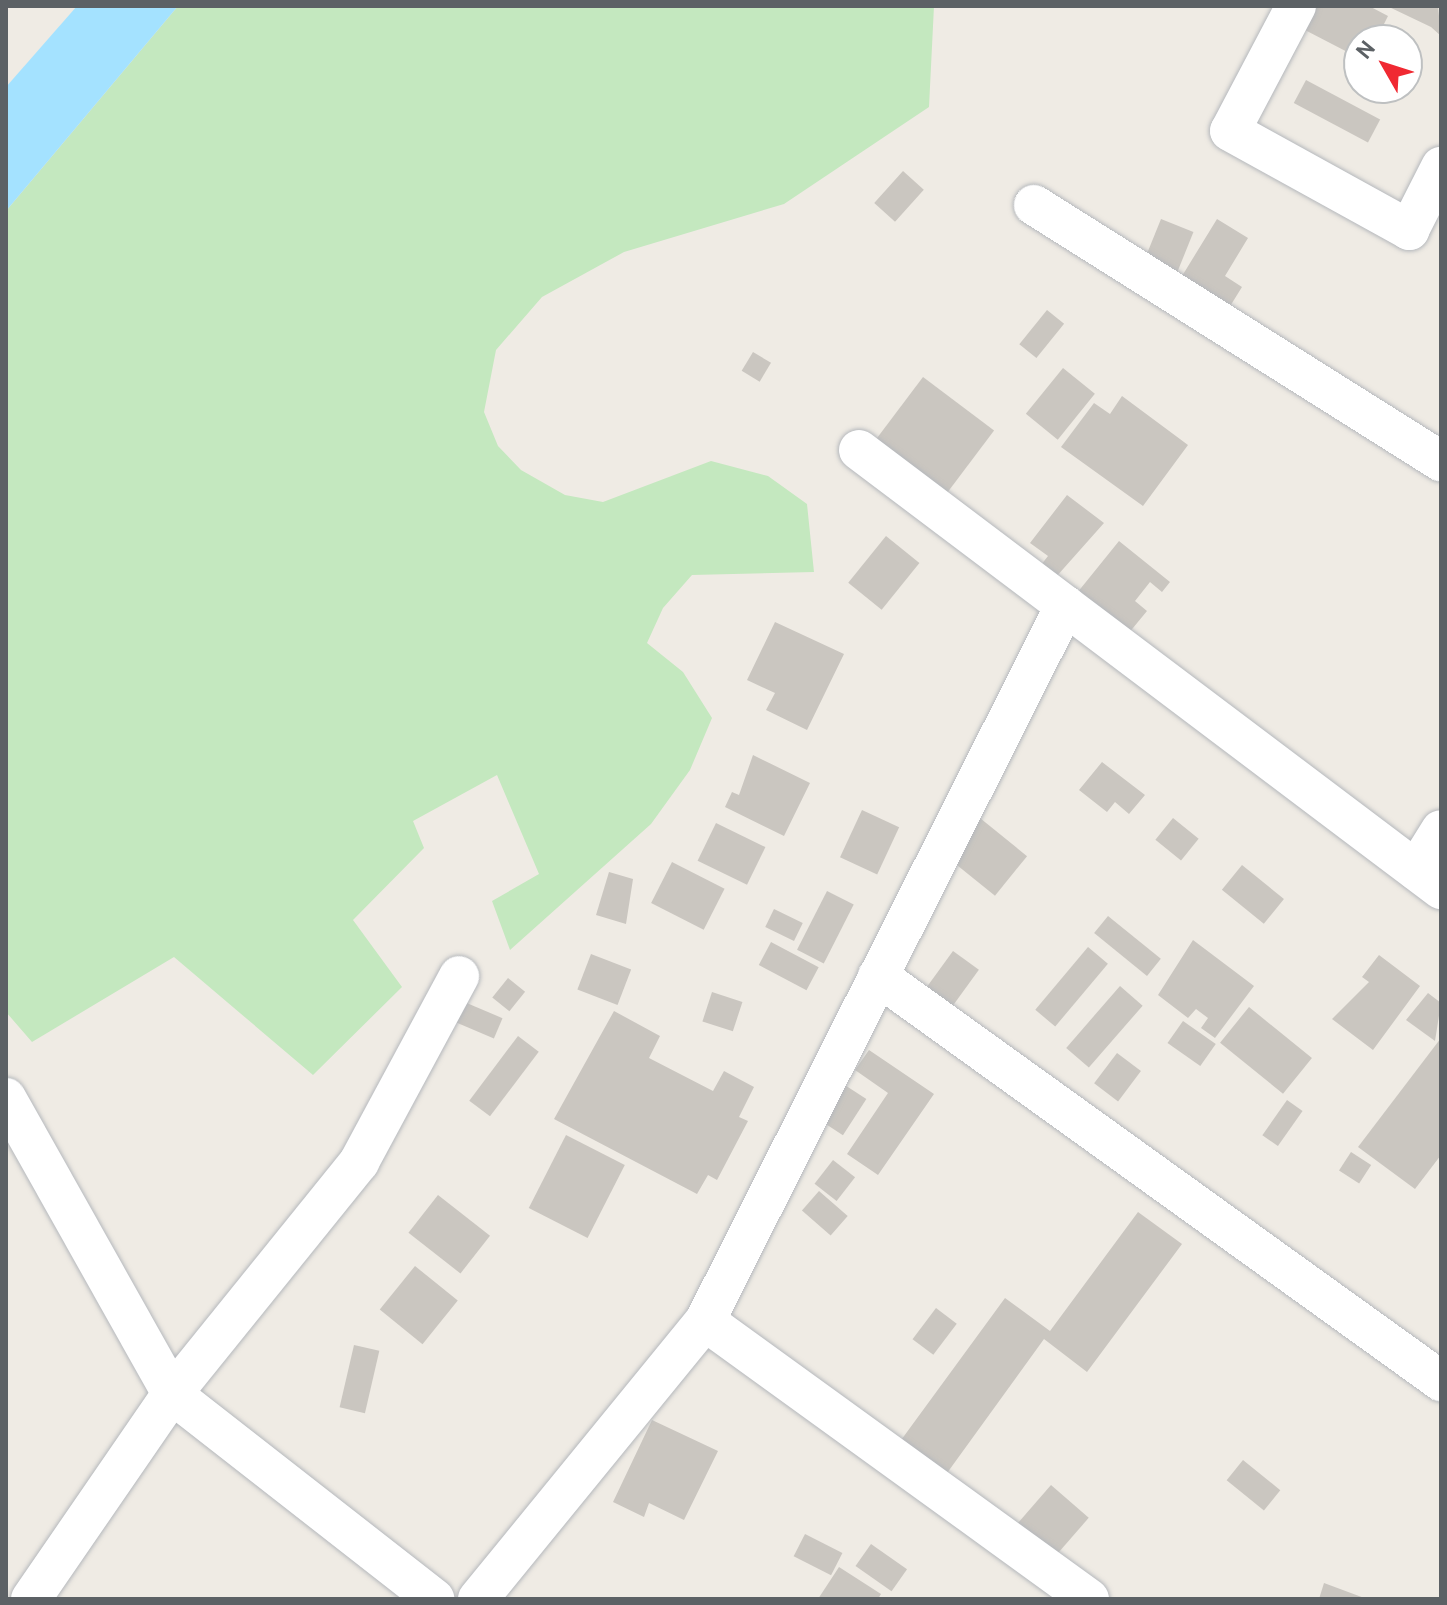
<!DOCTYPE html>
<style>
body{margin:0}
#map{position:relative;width:1447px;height:1605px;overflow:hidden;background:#efebe4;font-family:Cabin,sans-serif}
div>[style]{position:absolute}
.green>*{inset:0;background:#c4e8bf}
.water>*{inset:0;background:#a4e2ff}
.building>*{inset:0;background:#cac6c0;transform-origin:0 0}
.roads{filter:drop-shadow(0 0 2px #b5b8bc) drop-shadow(0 0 2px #b5b8bc)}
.minor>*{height:40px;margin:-20px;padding:0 20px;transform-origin:20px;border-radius:20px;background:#fff}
span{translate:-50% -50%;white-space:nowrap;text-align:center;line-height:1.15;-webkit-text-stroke:7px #fff;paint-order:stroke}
.frame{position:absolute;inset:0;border:8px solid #5c6165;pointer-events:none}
.north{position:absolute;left:1343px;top:24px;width:80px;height:80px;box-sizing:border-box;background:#fff;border:2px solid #bec0c1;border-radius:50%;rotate:309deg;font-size:22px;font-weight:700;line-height:32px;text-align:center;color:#5c6165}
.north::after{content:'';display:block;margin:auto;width:28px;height:36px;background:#f02932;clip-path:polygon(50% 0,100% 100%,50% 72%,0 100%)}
</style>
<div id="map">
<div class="green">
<i style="clip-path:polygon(178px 6px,934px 6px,929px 107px,784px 204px,624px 252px,542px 297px,496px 350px,484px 412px,498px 446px,521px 470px,565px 495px,603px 502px,711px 461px,768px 476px,807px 504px,814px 572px,692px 575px,663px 608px,647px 643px,683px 672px,712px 718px,690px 770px,651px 824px,510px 950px,492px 901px,539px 874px,497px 775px,413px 821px,424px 848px,353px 920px,402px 987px,313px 1075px,174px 957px,32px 1042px,6px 1012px,6px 211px)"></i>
</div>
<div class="water">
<i style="clip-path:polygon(77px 6px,178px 6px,6px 211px,6px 87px)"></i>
</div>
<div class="building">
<i style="clip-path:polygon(1315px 6px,1369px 6px,1388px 16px,1376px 40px,1359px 40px,1359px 58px,1303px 29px)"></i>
<i style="clip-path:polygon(1387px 6px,1438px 6px,1441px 36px,1431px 27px)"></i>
<i style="left:1306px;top:80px;width:84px;height:26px;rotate:28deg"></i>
<i style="left:903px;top:171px;width:28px;height:43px;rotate:42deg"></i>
<i style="left:1161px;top:219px;width:35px;height:56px;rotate:22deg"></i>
<i style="clip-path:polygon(1217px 219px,1248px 238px,1225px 276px,1242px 287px,1219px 324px,1171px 294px)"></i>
<i style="left:1047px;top:310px;width:22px;height:44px;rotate:39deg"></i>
<i style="left:753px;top:352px;width:21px;height:22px;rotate:31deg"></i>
<i style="left:1063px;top:368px;width:41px;height:59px;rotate:39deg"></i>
<i style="left:923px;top:377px;width:89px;height:112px;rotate:37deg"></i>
<i style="clip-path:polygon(1122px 396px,1188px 445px,1143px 506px,1061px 447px,1094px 403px,1110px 414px)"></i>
<i style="clip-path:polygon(1067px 495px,1104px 523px,1056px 577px,1041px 565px,1048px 556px,1030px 543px)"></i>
<i style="left:886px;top:536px;width:43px;height:60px;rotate:39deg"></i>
<i style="clip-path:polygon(1119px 541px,1170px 582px,1162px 592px,1150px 582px,1135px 601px,1147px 611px,1128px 634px,1077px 593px)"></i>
<i style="clip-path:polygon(775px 622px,844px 654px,807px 730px,766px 710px,775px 693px,747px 680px)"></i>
<i style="clip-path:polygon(753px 755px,810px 783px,784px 836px,725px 807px,732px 792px,739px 795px)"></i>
<i style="clip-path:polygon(1102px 762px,1145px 795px,1129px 814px,1115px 802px,1107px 812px,1079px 790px)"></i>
<i style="left:862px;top:810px;width:41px;height:52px;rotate:25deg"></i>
<i style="left:975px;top:814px;width:67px;height:51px;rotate:39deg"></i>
<i style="left:1173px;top:818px;width:33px;height:28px;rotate:39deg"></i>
<i style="left:716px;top:823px;width:55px;height:42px;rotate:26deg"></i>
<i style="left:672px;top:862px;width:59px;height:46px;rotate:27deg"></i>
<i style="left:1242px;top:865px;width:54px;height:32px;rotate:39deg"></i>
<i style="clip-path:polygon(609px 872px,633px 879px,626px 924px,596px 915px)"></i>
<i style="left:827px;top:891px;width:30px;height:66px;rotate:27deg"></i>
<i style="left:774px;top:909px;width:32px;height:20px;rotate:26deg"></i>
<i style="left:1108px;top:916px;width:68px;height:22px;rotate:39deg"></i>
<i style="clip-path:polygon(1193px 940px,1254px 986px,1215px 1038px,1201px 1028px,1208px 1018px,1196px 1009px,1188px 1018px,1158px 995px)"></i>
<i style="left:771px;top:942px;width:54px;height:26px;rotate:28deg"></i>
<i style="left:1088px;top:947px;width:26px;height:82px;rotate:40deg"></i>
<i style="left:953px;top:951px;width:32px;height:60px;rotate:36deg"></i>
<i style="left:591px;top:954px;width:43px;height:38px;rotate:21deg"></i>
<i style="clip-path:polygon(1379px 955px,1420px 986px,1373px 1050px,1332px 1019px,1369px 982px,1362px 977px)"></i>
<i style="left:508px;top:978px;width:22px;height:25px;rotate:39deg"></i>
<i style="left:1120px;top:986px;width:30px;height:82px;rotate:41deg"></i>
<i style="left:712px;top:992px;width:32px;height:31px;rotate:18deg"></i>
<i style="clip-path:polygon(1428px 993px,1441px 1003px,1435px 1041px,1406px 1020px)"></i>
<i style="left:462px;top:1001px;width:44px;height:22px;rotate:23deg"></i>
<i style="left:1249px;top:1007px;width:81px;height:46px;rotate:39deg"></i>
<i style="clip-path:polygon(614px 1011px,660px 1036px,649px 1058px,713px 1091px,724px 1071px,754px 1087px,739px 1117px,748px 1121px,717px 1180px,708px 1175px,697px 1194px,554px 1119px)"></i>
<i style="left:1183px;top:1021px;width:40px;height:27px;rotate:35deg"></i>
<i style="left:518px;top:1036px;width:26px;height:81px;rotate:37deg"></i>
<i style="clip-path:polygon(1441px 1038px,1441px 1155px,1415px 1189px,1358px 1147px)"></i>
<i style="clip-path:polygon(869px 1050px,934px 1094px,878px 1175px,847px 1154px,888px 1093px,855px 1070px)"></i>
<i style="left:1117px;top:1053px;width:30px;height:38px;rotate:37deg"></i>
<i style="left:837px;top:1080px;width:35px;height:43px;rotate:33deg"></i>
<i style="left:1287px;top:1100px;width:19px;height:43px;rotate:35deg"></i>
<i style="left:566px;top:1135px;width:66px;height:82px;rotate:27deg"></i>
<i style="left:1351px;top:1152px;width:24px;height:22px;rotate:33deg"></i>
<i style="left:833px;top:1160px;width:28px;height:30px;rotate:38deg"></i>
<i style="left:819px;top:1191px;width:38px;height:26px;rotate:41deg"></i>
<i style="left:438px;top:1195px;width:66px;height:48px;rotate:38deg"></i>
<i style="clip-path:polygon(1138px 1212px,1182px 1244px,1087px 1372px,1044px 1339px,942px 1480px,896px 1447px,1005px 1298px,1050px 1331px)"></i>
<i style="left:415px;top:1266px;width:55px;height:56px;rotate:39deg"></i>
<i style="left:936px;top:1308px;width:26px;height:39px;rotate:37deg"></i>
<i style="left:354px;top:1345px;width:26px;height:64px;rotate:13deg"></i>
<i style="clip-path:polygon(652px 1420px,718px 1451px,684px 1520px,649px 1503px,644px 1517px,613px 1502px)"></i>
<i style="left:1243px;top:1460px;width:48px;height:26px;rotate:39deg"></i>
<i style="left:1051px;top:1485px;width:50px;height:55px;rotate:41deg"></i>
<i style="left:805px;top:1534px;width:42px;height:25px;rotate:27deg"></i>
<i style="left:871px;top:1544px;width:44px;height:27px;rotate:35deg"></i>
<i style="clip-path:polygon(839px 1567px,881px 1594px,878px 1599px,818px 1599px)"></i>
<i style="clip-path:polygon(1324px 1583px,1367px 1599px,1319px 1599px)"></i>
</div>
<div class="roads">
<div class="minor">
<i style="left:1296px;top:6px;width:141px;rotate:117.8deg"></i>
<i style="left:1230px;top:131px;width:205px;rotate:28.9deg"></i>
<i style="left:1409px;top:230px;width:71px;rotate:-63.1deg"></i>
<i style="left:1034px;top:205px;width:481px;rotate:32.2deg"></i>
<i style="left:859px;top:450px;width:729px;rotate:37.03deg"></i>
<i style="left:1416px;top:870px;width:47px;rotate:-58deg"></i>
<i style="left:878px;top:976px;width:694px;rotate:35.73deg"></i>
<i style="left:6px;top:1098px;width:339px;rotate:60.7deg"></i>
<i style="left:172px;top:1394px;width:333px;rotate:38deg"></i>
<i style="left:705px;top:1321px;width:474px;rotate:35.9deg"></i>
<i style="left:31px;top:1599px;width:249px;rotate:-55.5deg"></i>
<i style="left:172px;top:1394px;width:298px;rotate:-51.1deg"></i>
<i style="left:359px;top:1162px;width:211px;rotate:-61.7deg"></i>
<i style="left:478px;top:1599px;width:359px;rotate:-50.8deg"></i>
<i style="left:705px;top:1321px;width:801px;rotate:-63.27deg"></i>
</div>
</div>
<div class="frame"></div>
<div class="north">N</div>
</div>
